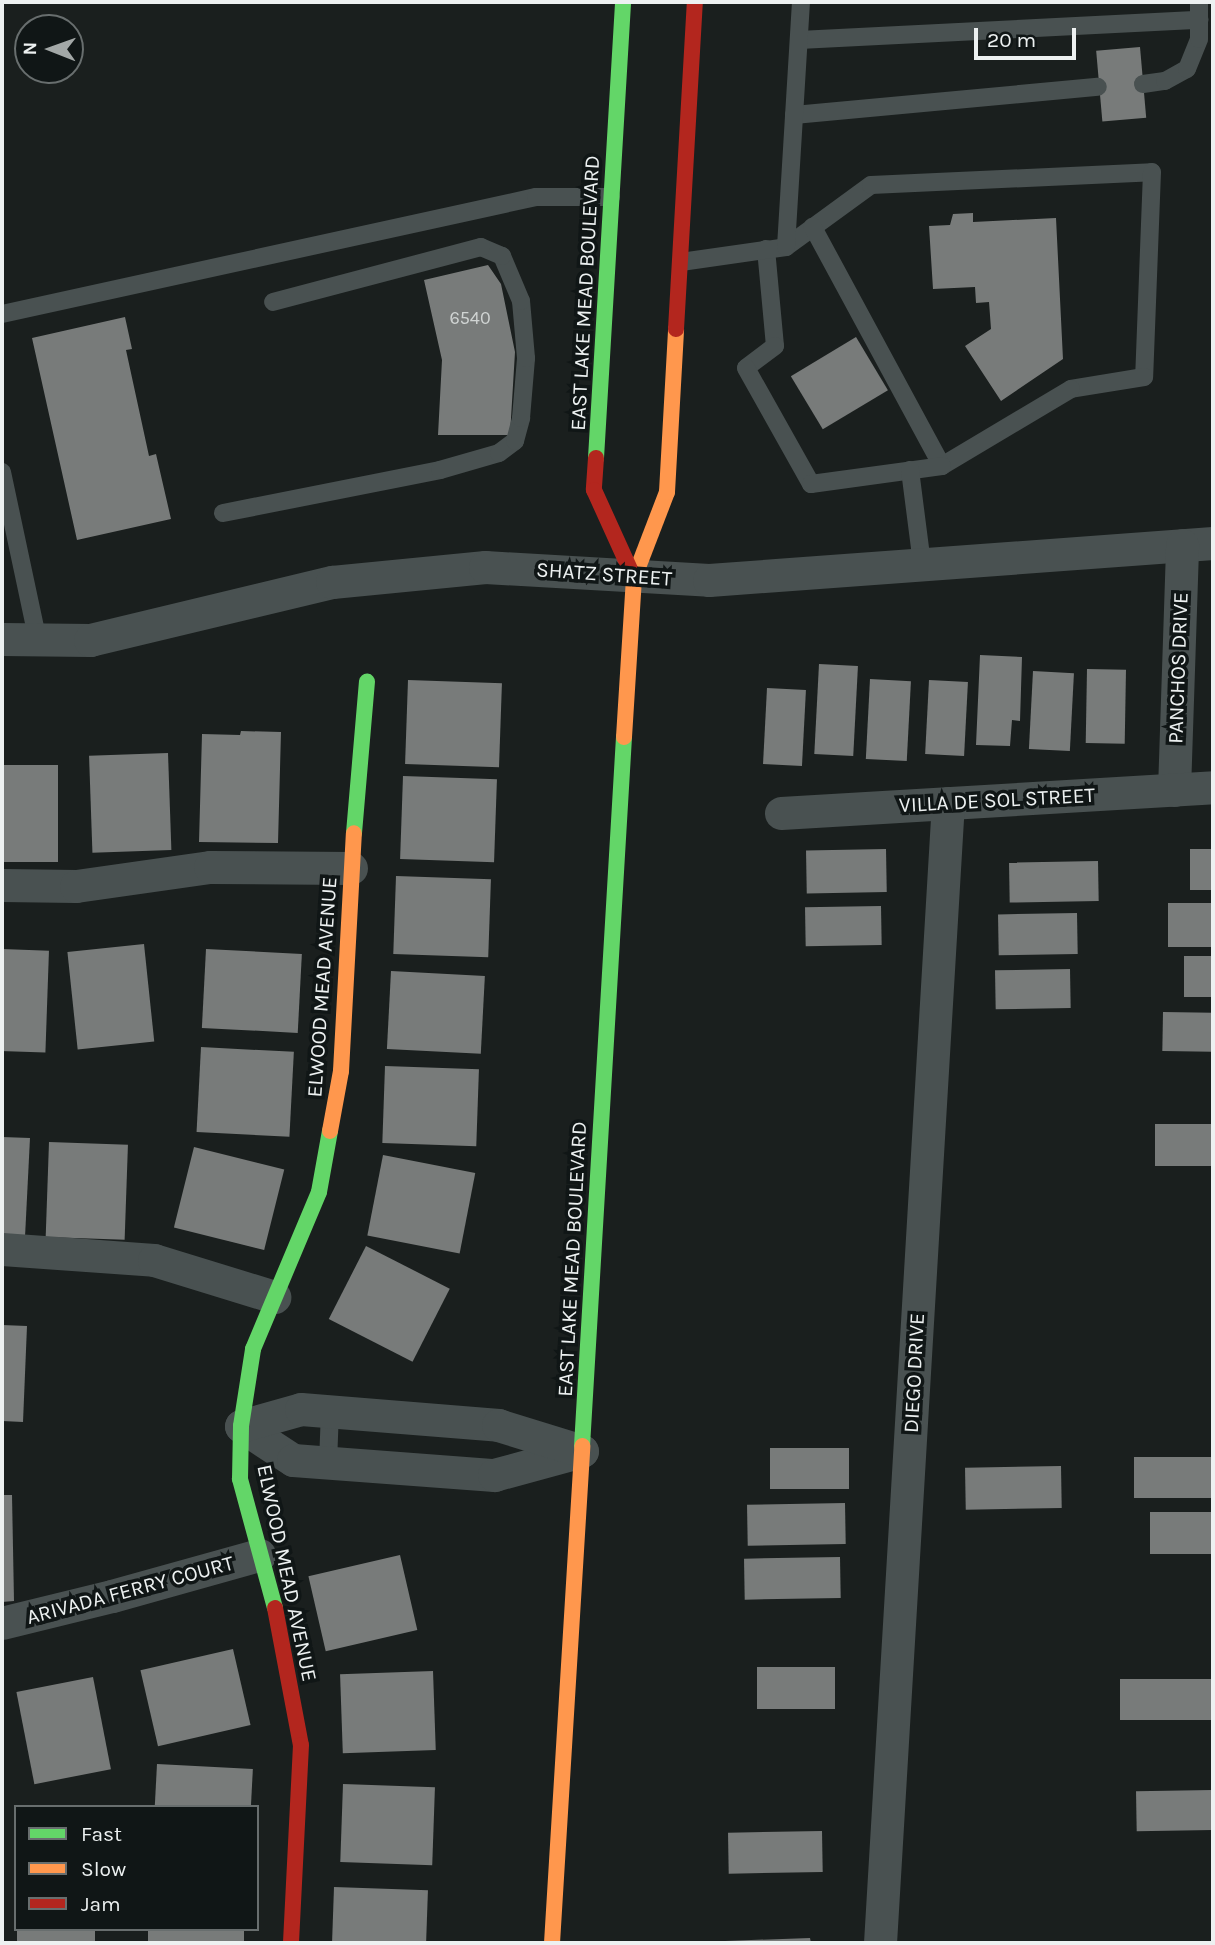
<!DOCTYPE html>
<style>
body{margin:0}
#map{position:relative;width:1215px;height:1945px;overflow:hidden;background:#1a1f1e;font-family:Karla,sans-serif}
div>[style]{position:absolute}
.building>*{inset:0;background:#787b7a;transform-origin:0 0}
.lane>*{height:18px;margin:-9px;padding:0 9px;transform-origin:9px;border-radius:9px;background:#495151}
.street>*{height:33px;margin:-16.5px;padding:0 16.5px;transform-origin:16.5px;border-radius:16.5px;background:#495151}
.fast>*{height:16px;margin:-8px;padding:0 8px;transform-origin:8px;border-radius:8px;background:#63d668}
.slow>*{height:16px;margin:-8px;padding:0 8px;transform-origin:8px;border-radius:8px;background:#ff974d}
.jam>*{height:16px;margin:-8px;padding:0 8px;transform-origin:8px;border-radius:8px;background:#b3261e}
span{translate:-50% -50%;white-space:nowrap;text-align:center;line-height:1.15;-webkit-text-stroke:7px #101616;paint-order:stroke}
.number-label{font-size:18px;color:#d0d4d3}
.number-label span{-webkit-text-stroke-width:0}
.street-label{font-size:21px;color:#edf1f1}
.frame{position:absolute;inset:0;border:4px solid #edf1f1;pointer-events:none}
.legend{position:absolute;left:14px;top:1805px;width:245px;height:126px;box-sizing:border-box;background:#101616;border:2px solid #686e6e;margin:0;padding:9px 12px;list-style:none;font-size:21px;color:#edf1f1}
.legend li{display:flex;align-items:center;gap:14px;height:35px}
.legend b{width:35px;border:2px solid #686e6e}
.north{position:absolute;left:14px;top:14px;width:70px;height:70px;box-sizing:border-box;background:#101616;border:2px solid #686e6e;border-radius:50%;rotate:271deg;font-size:19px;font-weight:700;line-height:28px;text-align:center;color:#edf1f1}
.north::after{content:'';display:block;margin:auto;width:24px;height:32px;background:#a3a8a7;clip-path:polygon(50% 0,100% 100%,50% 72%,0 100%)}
.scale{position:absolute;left:974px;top:28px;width:102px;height:32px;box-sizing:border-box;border:4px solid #edf1f1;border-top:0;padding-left:9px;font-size:21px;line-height:24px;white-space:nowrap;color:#edf1f1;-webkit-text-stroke:5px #101616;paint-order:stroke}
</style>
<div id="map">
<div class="building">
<i style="left:1140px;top:47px;width:71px;height:44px;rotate:85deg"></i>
<i style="clip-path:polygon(973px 213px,973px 222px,1056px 218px,1063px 359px,1001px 401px,965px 346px,991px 329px,989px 302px,976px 303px,975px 287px,933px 289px,929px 226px,950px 225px,953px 214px)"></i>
<i style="clip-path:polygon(488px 265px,501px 284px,515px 352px,510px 435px,438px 435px,442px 360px,424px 280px)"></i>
<i style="clip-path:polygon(125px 317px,132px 349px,126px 350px,149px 456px,156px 454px,171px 519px,77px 540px,32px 338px)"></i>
<i style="left:856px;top:337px;width:62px;height:76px;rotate:59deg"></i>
<i style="clip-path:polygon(980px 655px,1022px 657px,1020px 721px,1012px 720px,1010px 746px,976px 745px)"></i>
<i style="left:819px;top:664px;width:39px;height:90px;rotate:3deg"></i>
<i style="left:1087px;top:669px;width:39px;height:74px;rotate:1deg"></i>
<i style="left:1033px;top:671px;width:41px;height:78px;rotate:3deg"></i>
<i style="left:870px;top:679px;width:41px;height:80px;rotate:3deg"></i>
<i style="left:408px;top:680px;width:94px;height:84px;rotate:2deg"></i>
<i style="left:929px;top:680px;width:39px;height:74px;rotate:3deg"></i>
<i style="left:767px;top:688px;width:39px;height:76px;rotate:3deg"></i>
<i style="clip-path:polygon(241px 731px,281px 732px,278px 843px,199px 842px,202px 734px,240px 735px)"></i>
<i style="left:168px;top:753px;width:97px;height:79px;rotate:88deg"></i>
<i style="left:2px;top:765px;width:56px;height:97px"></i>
<i style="left:403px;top:776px;width:94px;height:83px;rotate:2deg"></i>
<i style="left:886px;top:849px;width:43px;height:80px;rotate:89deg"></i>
<i style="left:1190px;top:849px;width:23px;height:41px"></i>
<i style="left:1098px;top:861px;width:40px;height:89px;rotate:89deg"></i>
<i style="left:396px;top:876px;width:95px;height:78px;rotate:2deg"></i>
<i style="left:1213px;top:903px;width:44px;height:45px;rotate:90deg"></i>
<i style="left:881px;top:906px;width:39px;height:76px;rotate:89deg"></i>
<i style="left:1077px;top:913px;width:41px;height:79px;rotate:89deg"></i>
<i style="left:144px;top:944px;width:98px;height:77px;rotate:84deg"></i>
<i style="left:2px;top:949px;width:47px;height:102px;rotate:2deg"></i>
<i style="left:206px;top:949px;width:96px;height:79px;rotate:3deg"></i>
<i style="left:1213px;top:956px;width:41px;height:29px;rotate:90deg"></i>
<i style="left:1070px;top:969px;width:39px;height:75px;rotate:89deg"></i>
<i style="left:391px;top:971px;width:94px;height:78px;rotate:3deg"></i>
<i style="left:1163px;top:1012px;width:50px;height:39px;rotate:1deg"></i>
<i style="left:201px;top:1047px;width:93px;height:85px;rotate:3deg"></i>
<i style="left:385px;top:1066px;width:94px;height:77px;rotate:2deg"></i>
<i style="left:1155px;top:1124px;width:58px;height:42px"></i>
<i style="clip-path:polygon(2px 1137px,30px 1138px,25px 1237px,2px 1235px)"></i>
<i style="left:49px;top:1142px;width:79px;height:95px;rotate:2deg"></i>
<i style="left:194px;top:1147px;width:93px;height:83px;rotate:14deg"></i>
<i style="left:383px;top:1155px;width:94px;height:82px;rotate:11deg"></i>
<i style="left:366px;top:1246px;width:94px;height:82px;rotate:27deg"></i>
<i style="clip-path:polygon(2px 1325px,27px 1326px,23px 1422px,2px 1421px)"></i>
<i style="left:849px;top:1448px;width:41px;height:79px;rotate:90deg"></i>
<i style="left:1213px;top:1457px;width:41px;height:79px;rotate:90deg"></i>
<i style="left:1061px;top:1466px;width:42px;height:96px;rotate:89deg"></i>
<i style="clip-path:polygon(2px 1495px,12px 1495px,14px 1601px,2px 1602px)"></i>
<i style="left:845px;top:1503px;width:41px;height:98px;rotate:89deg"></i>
<i style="left:1213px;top:1512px;width:42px;height:63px;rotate:90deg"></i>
<i style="left:400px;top:1555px;width:77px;height:94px;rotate:77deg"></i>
<i style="left:840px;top:1557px;width:41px;height:96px;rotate:89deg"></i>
<i style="left:233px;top:1649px;width:78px;height:95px;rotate:77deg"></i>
<i style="left:757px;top:1667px;width:78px;height:42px"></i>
<i style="left:433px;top:1671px;width:79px;height:93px;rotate:88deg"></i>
<i style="left:93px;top:1677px;width:94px;height:78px;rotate:79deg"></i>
<i style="left:1213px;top:1679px;width:41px;height:93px;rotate:90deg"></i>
<i style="left:157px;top:1764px;width:96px;height:43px;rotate:3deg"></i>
<i style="left:343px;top:1784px;width:92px;height:78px;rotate:2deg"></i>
<i style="left:1212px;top:1790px;width:40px;height:76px;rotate:89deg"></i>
<i style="left:822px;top:1831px;width:41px;height:94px;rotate:89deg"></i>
<i style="left:334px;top:1887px;width:94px;height:56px;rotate:2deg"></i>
<i style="left:17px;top:1929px;width:78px;height:14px"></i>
<i style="left:148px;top:1929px;width:96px;height:14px"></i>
<i style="clip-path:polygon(810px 1938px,811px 1943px,725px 1943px,725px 1941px)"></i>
</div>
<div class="lane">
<i style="left:799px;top:40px;width:401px;rotate:-2.9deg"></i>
<i style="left:1143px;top:84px;width:22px;rotate:-8deg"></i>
<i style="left:1165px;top:81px;width:25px;rotate:-29deg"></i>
<i style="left:1187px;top:69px;width:32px;rotate:-68deg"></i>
<i style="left:1199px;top:39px;width:37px;rotate:-90deg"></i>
<i style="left:794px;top:115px;width:305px;rotate:-5.3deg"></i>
<i style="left:786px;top:247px;width:105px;rotate:-36.1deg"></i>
<i style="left:871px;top:185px;width:281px;rotate:-2.6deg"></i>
<i style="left:1152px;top:172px;width:205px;rotate:92.2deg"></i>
<i style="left:1144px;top:377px;width:74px;rotate:170.7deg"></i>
<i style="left:1071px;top:389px;width:150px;rotate:149.2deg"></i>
<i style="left:942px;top:466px;width:272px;rotate:-118.4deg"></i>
<i style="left:766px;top:249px;width:97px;rotate:84.7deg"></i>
<i style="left:775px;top:346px;width:36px;rotate:143deg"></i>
<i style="left:746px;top:368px;width:133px;rotate:60.7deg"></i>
<i style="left:811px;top:484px;width:132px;rotate:-7.8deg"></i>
<i style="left:681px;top:262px;width:106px;rotate:-8.1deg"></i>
<i style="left:786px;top:247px;width:245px;rotate:-86.5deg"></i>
<i style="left:2px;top:314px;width:547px;rotate:-12.36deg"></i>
<i style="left:536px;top:197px;width:75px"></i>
<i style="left:910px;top:470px;width:95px;rotate:82.7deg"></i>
<i style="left:2px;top:472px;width:173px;rotate:78deg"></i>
<i style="left:223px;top:513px;width:221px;rotate:-11.2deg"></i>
<i style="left:440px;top:470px;width:61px;rotate:-16.1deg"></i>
<i style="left:499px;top:453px;width:20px;rotate:-37deg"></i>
<i style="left:515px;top:441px;width:24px;rotate:-75deg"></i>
<i style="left:521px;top:418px;width:60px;rotate:-85.2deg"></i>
<i style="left:526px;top:358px;width:57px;rotate:-95deg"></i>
<i style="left:521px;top:301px;width:49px;rotate:-112.9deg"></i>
<i style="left:502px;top:256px;width:23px;rotate:-157deg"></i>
<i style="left:481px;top:247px;width:215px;rotate:165.2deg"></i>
<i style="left:328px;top:1463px;width:51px;rotate:-87.8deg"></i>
</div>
<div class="street">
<i style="left:2px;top:639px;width:88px;rotate:0.7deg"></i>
<i style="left:90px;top:640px;width:249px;rotate:-13.5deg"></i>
<i style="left:332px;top:582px;width:154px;rotate:-5.6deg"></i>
<i style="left:485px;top:567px;width:224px;rotate:3.3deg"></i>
<i style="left:709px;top:580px;width:505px;rotate:-4.2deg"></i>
<i style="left:1174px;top:790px;width:245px;rotate:-88.1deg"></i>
<i style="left:781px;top:813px;width:433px;rotate:-3.4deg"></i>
<i style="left:2px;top:885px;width:74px;rotate:0.8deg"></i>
<i style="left:76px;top:886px;width:135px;rotate:-8.1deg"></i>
<i style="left:210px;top:867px;width:141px;rotate:0.4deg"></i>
<i style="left:2px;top:1249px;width:152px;rotate:4.1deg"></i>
<i style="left:154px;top:1260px;width:126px;rotate:17.1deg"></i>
<i style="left:241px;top:1426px;width:62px;rotate:33.2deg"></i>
<i style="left:293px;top:1460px;width:202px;rotate:4.3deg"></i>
<i style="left:494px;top:1475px;width:91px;rotate:-15.3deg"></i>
<i style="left:241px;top:1426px;width:62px;rotate:-15.8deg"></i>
<i style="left:301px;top:1409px;width:198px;rotate:4.6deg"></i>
<i style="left:498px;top:1425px;width:88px;rotate:17.2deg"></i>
<i style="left:2px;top:1623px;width:113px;rotate:-13.8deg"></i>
<i style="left:112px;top:1596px;width:153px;rotate:-15.6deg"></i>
<i style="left:880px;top:1943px;width:1142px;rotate:-86.59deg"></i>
</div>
<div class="fast">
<i style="left:596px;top:458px;width:457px;rotate:-86.6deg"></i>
<i style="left:354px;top:833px;width:152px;rotate:-85.1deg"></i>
<i style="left:582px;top:1446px;width:710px;rotate:-86.61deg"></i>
<i style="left:275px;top:1608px;width:134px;rotate:-105.2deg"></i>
<i style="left:240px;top:1479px;width:53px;rotate:-88.9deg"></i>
<i style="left:241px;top:1426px;width:78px;rotate:-81.1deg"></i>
<i style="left:253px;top:1349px;width:170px;rotate:-67.2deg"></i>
<i style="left:319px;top:1192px;width:62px;rotate:-79.8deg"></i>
</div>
<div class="slow">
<i style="left:624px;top:737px;width:159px;rotate:-86.4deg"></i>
<i style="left:634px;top:578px;width:92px;rotate:-69deg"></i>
<i style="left:667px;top:492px;width:163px;rotate:-86.8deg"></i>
<i style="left:330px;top:1131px;width:61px;rotate:-79.6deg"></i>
<i style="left:341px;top:1071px;width:238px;rotate:-86.9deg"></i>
<i style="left:552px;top:1943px;width:498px;rotate:-86.5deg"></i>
</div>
<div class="jam">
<i style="left:676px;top:329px;width:328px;rotate:-86.7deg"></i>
<i style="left:596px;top:458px;width:32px;rotate:94deg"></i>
<i style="left:594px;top:490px;width:97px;rotate:65.6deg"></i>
<i style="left:275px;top:1608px;width:139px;rotate:79.3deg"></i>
<i style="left:301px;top:1745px;width:198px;rotate:92.9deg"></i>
</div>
<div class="number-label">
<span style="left:470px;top:318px">6540</span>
</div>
<div class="street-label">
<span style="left:585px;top:293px;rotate:-87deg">EAST LAKE MEAD BOULEVARD</span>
<span style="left:604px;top:574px;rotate:4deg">SHATZ STREET</span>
<span style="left:1178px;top:668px;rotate:-88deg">PANCHOS DRIVE</span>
<span style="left:997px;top:800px;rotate:-3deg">VILLA DE SOL STREET</span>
<span style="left:322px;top:987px;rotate:-86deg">ELWOOD MEAD AVENUE</span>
<span style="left:572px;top:1259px;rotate:-87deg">EAST LAKE MEAD BOULEVARD</span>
<span style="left:914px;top:1373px;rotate:-87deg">DIEGO DRIVE</span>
<span style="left:287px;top:1573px;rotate:78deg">ELWOOD MEAD AVENUE</span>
<span style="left:130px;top:1590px;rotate:-15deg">ARIVADA FERRY COURT</span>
</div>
<div class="frame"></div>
<ul class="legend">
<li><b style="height:9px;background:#63d668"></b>Fast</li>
<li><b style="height:9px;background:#ff974d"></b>Slow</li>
<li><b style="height:9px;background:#b3261e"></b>Jam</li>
</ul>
<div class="north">N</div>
<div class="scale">20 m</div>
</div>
